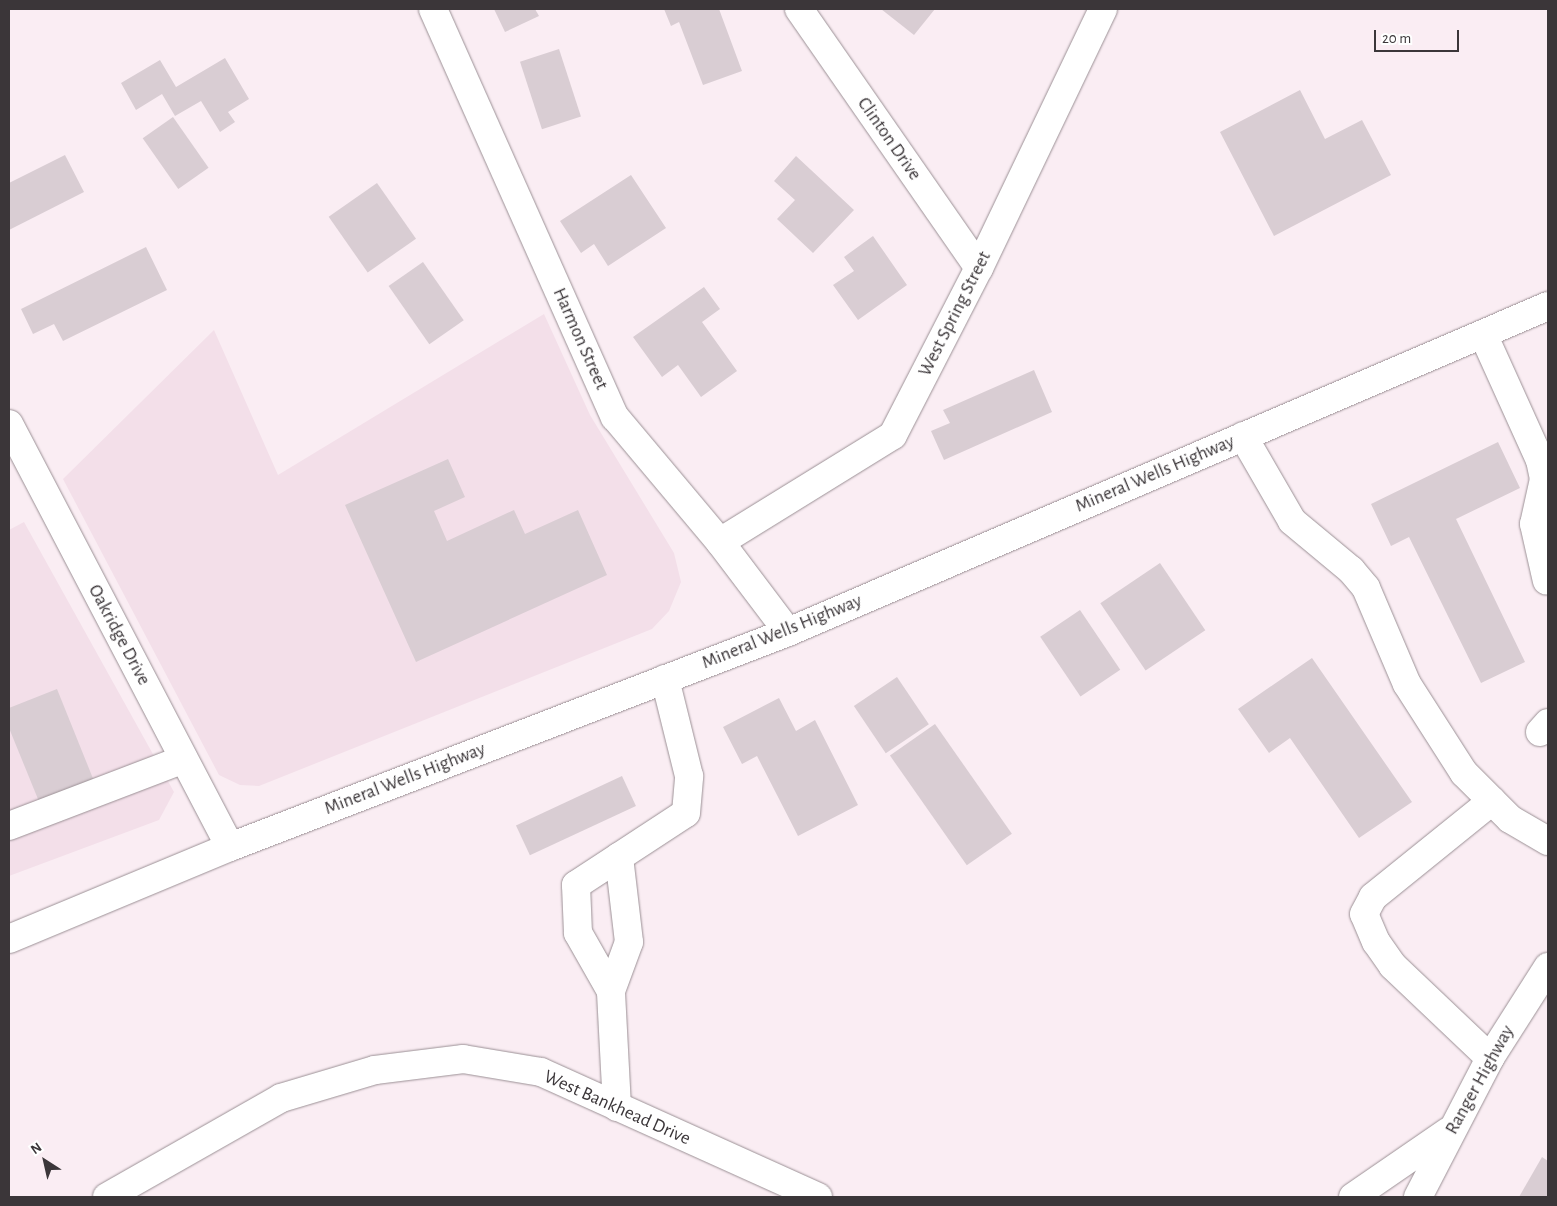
<!DOCTYPE html>
<style>
body{margin:0}
#map{position:relative;width:1557px;height:1206px;overflow:hidden;background:#faedf3;font-family:"Alegreya Sans",sans-serif}
div>[style]{position:absolute}
.built>*{inset:0;background:#f3dfe9}
.building>*{inset:0;background:#d9cdd3;transform-origin:0 0}
.roads{filter:drop-shadow(0 0 1px #9b9095) drop-shadow(0 0 1px #9b9095)}
.minor>*{height:28px;margin:-14px;padding:0 14px;transform-origin:14px;border-radius:14px;background:#fff}
.major>*{height:28px;margin:-14px;padding:0 14px;transform-origin:14px;border-radius:14px;background:#fff}
span{translate:-50% -50%;white-space:nowrap;text-align:center;line-height:1.15;-webkit-text-stroke:5px #fff;paint-order:stroke}
.street-label{font-size:19px;color:#3b3639}
.frame{position:absolute;inset:0;border:10px solid #3b3639;pointer-events:none}
.north{position:absolute;left:20px;top:1136px;width:50px;height:50px;-webkit-text-stroke:4px #fff;paint-order:stroke;rotate:325deg;font-size:14px;font-weight:700;line-height:20px;text-align:center;color:#3b3639}
.north::after{content:'';display:block;margin:auto;width:18px;height:22px;background:#3b3639;clip-path:polygon(50% 0,100% 100%,50% 72%,0 100%)}
.scale{position:absolute;left:1374px;top:30px;width:85px;height:22px;box-sizing:border-box;border:2px solid #3b3639;border-top:0;padding-left:6px;font-size:15px;line-height:18px;white-space:nowrap;color:#3b3639;-webkit-text-stroke:4px #fff;paint-order:stroke}
</style>
<div id="map">
<div class="built">
<i style="clip-path:polygon(544px 314px,590px 415px,674px 553px,681px 582px,669px 611px,652px 629px,259px 786px,240px 785px,219px 775px,63px 479px,214px 330px,278px 475px)"></i>
<i style="clip-path:polygon(24px 522px,174px 792px,159px 820px,9px 876px,9px 530px)"></i>
</div>
<div class="building">
<i style="clip-path:polygon(494px 9px,535px 9px,539px 16px,505px 32px)"></i>
<i style="clip-path:polygon(664px 9px,719px 9px,742px 71px,703px 85px,679px 22px,671px 26px)"></i>
<i style="clip-path:polygon(881px 9px,935px 9px,914px 35px)"></i>
<i style="left:559px;top:49px;width:71px;height:41px;rotate:72deg"></i>
<i style="clip-path:polygon(225px 58px,249px 99px,228px 112px,235px 122px,220px 132px,201px 101px,175px 116px,162px 94px,136px 110px,121px 83px,160px 60px,176px 87px)"></i>
<i style="clip-path:polygon(1300px 90px,1325px 139px,1362px 120px,1391px 175px,1274px 236px,1220px 132px)"></i>
<i style="left:173px;top:117px;width:62px;height:37px;rotate:55deg"></i>
<i style="clip-path:polygon(65px 155px,84px 192px,9px 230px,9px 183px)"></i>
<i style="clip-path:polygon(796px 156px,854px 210px,813px 253px,777px 219px,795px 200px,774px 181px)"></i>
<i style="clip-path:polygon(631px 175px,666px 228px,608px 266px,594px 244px,581px 253px,560px 221px)"></i>
<i style="left:377px;top:183px;width:68px;height:59px;rotate:55deg"></i>
<i style="clip-path:polygon(873px 236px,907px 285px,858px 320px,833px 285px,854px 271px,844px 257px)"></i>
<i style="clip-path:polygon(146px 247px,167px 290px,63px 341px,54px 324px,33px 334px,21px 309px)"></i>
<i style="left:423px;top:262px;width:71px;height:42px;rotate:55deg"></i>
<i style="clip-path:polygon(704px 287px,720px 309px,702px 322px,737px 371px,701px 397px,678px 365px,662px 377px,633px 337px)"></i>
<i style="clip-path:polygon(1034px 370px,1052px 412px,944px 460px,931px 431px,950px 423px,943px 410px)"></i>
<i style="clip-path:polygon(1498px 442px,1520px 488px,1456px 519px,1525px 662px,1481px 683px,1409px 537px,1391px 546px,1371px 504px)"></i>
<i style="clip-path:polygon(448px 459px,465px 497px,434px 511px,447px 541px,514px 510px,525px 534px,578px 510px,607px 575px,416px 662px,345px 505px)"></i>
<i style="left:1160px;top:563px;width:81px;height:72px;rotate:56deg"></i>
<i style="left:1080px;top:610px;width:72px;height:48px;rotate:56deg"></i>
<i style="clip-path:polygon(1312px 658px,1412px 802px,1359px 838px,1290px 738px,1269px 753px,1238px 709px)"></i>
<i style="left:897px;top:677px;width:57px;height:52px;rotate:56deg"></i>
<i style="clip-path:polygon(57px 689px,94px 781px,40px 804px,9px 728px,9px 708px)"></i>
<i style="clip-path:polygon(779px 698px,796px 731px,815px 720px,858px 805px,798px 836px,757px 756px,742px 764px,723px 727px)"></i>
<i style="left:935px;top:724px;width:134px;height:55px;rotate:55deg"></i>
<i style="left:622px;top:776px;width:33px;height:117px;rotate:65deg"></i>
<i style="clip-path:polygon(1542px 1157px,1548px 1161px,1548px 1197px,1519px 1197px)"></i>
</div>
<div class="roads">
<div class="minor">
<i style="left:433px;top:9px;width:447px;rotate:66deg"></i>
<i style="left:615px;top:417px;width:163px;rotate:50deg"></i>
<i style="left:720px;top:542px;width:113px;rotate:52.9deg"></i>
<i style="left:799px;top:9px;width:315px;rotate:55.2deg"></i>
<i style="left:1483px;top:334px;width:138px;rotate:65.7deg"></i>
<i style="left:1540px;top:460px;width:19px;rotate:78deg"></i>
<i style="left:1544px;top:479px;width:46px;rotate:102.5deg"></i>
<i style="left:1534px;top:524px;width:58px;rotate:77.2deg"></i>
<i style="left:9px;top:424px;width:477px;rotate:62.4deg"></i>
<i style="left:1243px;top:436px;width:98px;rotate:60deg"></i>
<i style="left:1292px;top:521px;width:77px;rotate:39.7deg"></i>
<i style="left:1351px;top:570px;width:23px;rotate:50deg"></i>
<i style="left:1366px;top:588px;width:104px;rotate:66.9deg"></i>
<i style="left:1407px;top:684px;width:106px;rotate:57.4deg"></i>
<i style="left:1464px;top:773px;width:65px;rotate:45deg"></i>
<i style="left:1510px;top:819px;width:44px;rotate:30.1deg"></i>
<i style="left:720px;top:542px;width:203px;rotate:-31.7deg"></i>
<i style="left:893px;top:435px;width:188px;rotate:-62.8deg"></i>
<i style="left:979px;top:268px;width:287px;rotate:-64.4deg"></i>
<i style="left:1540px;top:732px;width:12px;rotate:-48deg"></i>
<i style="left:9px;top:826px;width:187px;rotate:-20.9deg"></i>
<i style="left:611px;top:991px;width:67px;rotate:-119.6deg"></i>
<i style="left:578px;top:933px;width:48px;rotate:-92.4deg"></i>
<i style="left:576px;top:885px;width:131px;rotate:-33.2deg"></i>
<i style="left:686px;top:813px;width:37px;rotate:-85deg"></i>
<i style="left:689px;top:776px;width:100px;rotate:-103.9deg"></i>
<i style="left:1490px;top:1058px;width:134px;rotate:-136.5deg"></i>
<i style="left:1393px;top:966px;width:29px;rotate:-125deg"></i>
<i style="left:1376px;top:942px;width:30px;rotate:-113deg"></i>
<i style="left:1364px;top:914px;width:19px;rotate:-62deg"></i>
<i style="left:1373px;top:897px;width:153px;rotate:-38.9deg"></i>
<i style="left:617px;top:1107px;width:116px;rotate:-93deg"></i>
<i style="left:611px;top:991px;width:52px;rotate:-69.8deg"></i>
<i style="left:629px;top:942px;width:86px;rotate:-96.7deg"></i>
<i style="left:107px;top:1197px;width:200px;rotate:-29.6deg"></i>
<i style="left:281px;top:1098px;width:98px;rotate:-16.6deg"></i>
<i style="left:375px;top:1070px;width:89px;rotate:-7.1deg"></i>
<i style="left:463px;top:1059px;width:79px;rotate:9.5deg"></i>
<i style="left:541px;top:1072px;width:304px;rotate:24.3deg"></i>
</div>
<div class="major">
<i style="left:9px;top:939px;width:239px;rotate:-22.6deg"></i>
<i style="left:230px;top:847px;width:598px;rotate:-21.07deg"></i>
<i style="left:788px;top:632px;width:827px;rotate:-23.22deg"></i>
<i style="left:1353px;top:1197px;width:116px;rotate:-34.5deg"></i>
<i style="left:1418px;top:1197px;width:157px;rotate:-62.6deg"></i>
<i style="left:1490px;top:1058px;width:108px;rotate:-57.5deg"></i>
</div>
</div>
<div class="street-label">
<span style="left:889px;top:139px;rotate:55deg">Clinton Drive</span>
<span style="left:955px;top:314px;rotate:-63deg">West Spring Street</span>
<span style="left:580px;top:339px;rotate:66deg">Harmon Street</span>
<span style="left:1155px;top:474px;rotate:-23deg">Mineral Wells Highway</span>
<span style="left:782px;top:632px;rotate:-22deg">Mineral Wells Highway</span>
<span style="left:119px;top:635px;rotate:62deg">Oakridge Drive</span>
<span style="left:405px;top:779px;rotate:-21deg">Mineral Wells Highway</span>
<span style="left:1480px;top:1080px;rotate:-61deg">Ranger Highway</span>
<span style="left:617px;top:1108px;rotate:24deg">West Bankhead Drive</span>
</div>
<div class="frame"></div>
<div class="north">N</div>
<div class="scale">20 m</div>
</div>
